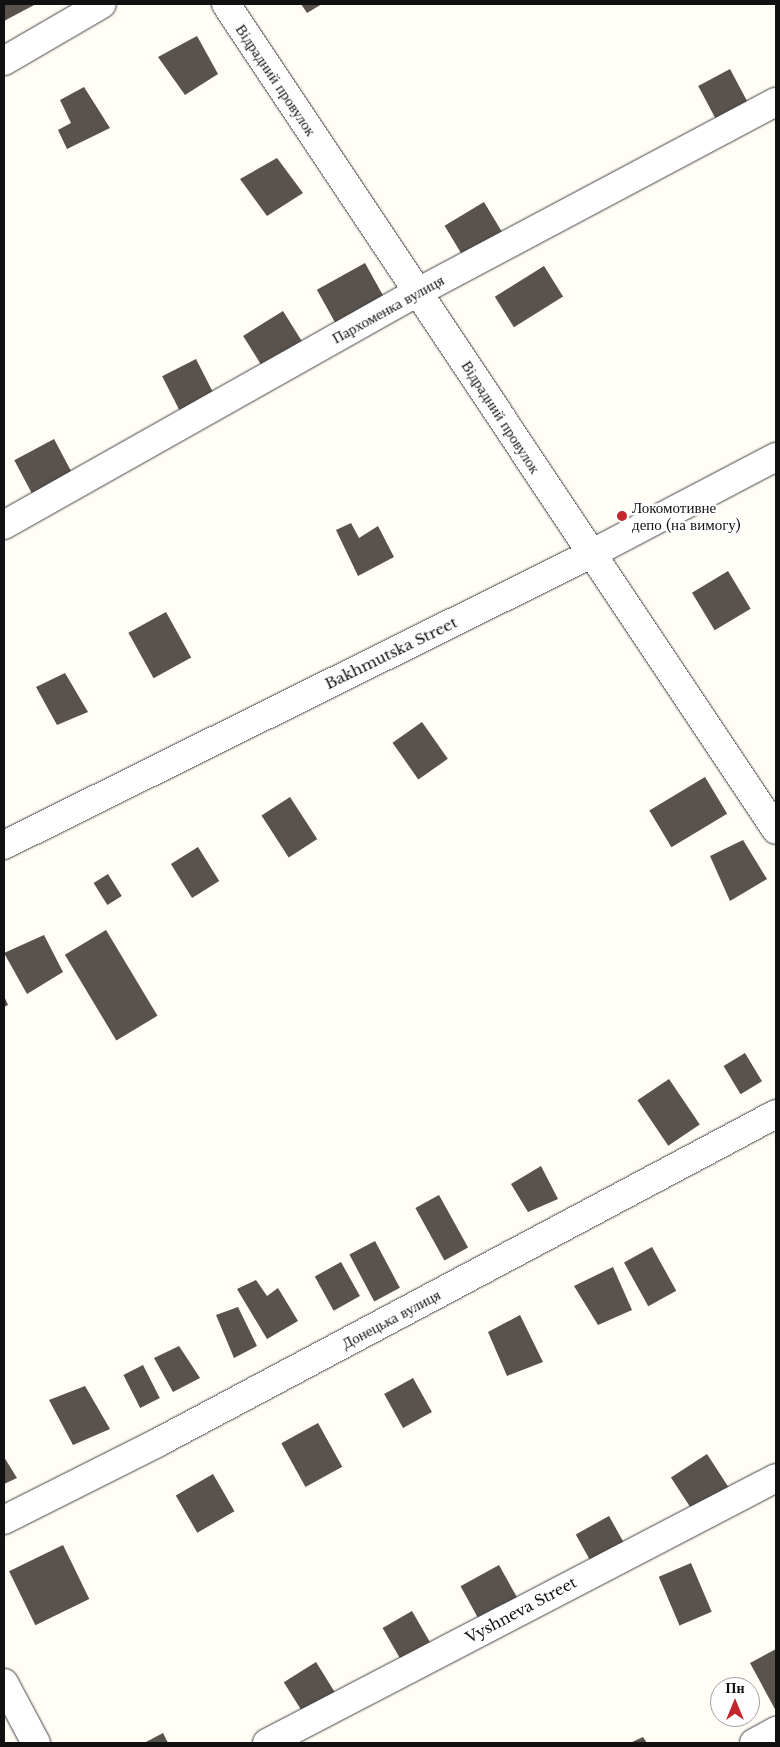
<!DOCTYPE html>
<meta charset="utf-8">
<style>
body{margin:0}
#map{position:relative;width:780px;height:1747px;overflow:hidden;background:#fffdf5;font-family:"Libre Baskerville",serif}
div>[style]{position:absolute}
.building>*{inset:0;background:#5a524d;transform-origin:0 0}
.roads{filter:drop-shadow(0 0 1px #444) drop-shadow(0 0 1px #444)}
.minor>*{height:28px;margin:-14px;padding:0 14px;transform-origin:14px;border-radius:14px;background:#fff}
.dots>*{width:14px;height:14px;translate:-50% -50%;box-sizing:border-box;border:2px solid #fff;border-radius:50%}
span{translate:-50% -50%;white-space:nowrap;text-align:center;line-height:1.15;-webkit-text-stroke:5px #fff;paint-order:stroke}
.street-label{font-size:15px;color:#111}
.poi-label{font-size:15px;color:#111}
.left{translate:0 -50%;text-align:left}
.frame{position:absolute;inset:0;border:5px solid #111;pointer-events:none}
.north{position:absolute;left:710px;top:1677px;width:50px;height:50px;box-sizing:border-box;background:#fff;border:1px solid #a0a0a0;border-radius:50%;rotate:0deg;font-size:14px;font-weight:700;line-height:20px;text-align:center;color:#111}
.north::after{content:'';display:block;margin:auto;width:18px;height:22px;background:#c4262e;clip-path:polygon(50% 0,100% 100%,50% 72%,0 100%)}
</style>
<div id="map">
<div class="building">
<i style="clip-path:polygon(4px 4px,36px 4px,4px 21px)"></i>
<i style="clip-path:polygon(301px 4px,322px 4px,307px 13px)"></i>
<i style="clip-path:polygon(197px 36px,218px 74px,185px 95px,158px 57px)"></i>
<i style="left:730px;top:69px;width:40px;height:36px;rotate:62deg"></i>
<i style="clip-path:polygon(84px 87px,110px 128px,67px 149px,58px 130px,71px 123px,60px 100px)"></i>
<i style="clip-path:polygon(277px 158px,303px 193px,267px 216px,240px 179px)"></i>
<i style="left:484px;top:202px;width:37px;height:46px;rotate:59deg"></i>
<i style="left:365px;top:263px;width:43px;height:55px;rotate:61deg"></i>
<i style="left:544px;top:266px;width:36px;height:58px;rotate:58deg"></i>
<i style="left:283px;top:311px;width:38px;height:47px;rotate:58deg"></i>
<i style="left:196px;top:359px;width:39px;height:38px;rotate:63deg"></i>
<i style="left:54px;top:439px;width:38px;height:45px;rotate:62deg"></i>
<i style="clip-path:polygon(351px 523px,359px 538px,378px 526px,394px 557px,358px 576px,336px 530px)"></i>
<i style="left:728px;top:571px;width:44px;height:42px;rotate:59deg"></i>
<i style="left:166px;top:612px;width:52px;height:43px;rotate:61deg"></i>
<i style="clip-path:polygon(65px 673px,88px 712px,57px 725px,36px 687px)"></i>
<i style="left:422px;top:722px;width:45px;height:36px;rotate:55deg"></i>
<i style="left:705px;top:777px;width:43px;height:65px;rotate:59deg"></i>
<i style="left:290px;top:797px;width:50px;height:34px;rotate:57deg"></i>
<i style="clip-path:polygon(743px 840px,767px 879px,730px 901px,710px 856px)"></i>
<i style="left:198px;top:847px;width:40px;height:32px;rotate:58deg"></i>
<i style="left:108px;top:874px;width:26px;height:17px;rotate:58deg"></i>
<i style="left:106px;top:930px;width:100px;height:48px;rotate:59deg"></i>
<i style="clip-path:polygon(44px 935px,63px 972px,27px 994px,4px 953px)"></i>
<i style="clip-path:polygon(4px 996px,8px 1005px,4px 1007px)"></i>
<i style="left:745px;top:1053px;width:33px;height:25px;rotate:59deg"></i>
<i style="left:669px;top:1079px;width:55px;height:38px;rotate:56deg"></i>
<i style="clip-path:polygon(541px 1166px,558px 1199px,528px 1212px,511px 1184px)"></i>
<i style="left:439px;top:1195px;width:60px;height:27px;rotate:61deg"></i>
<i style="left:375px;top:1241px;width:53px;height:29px;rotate:62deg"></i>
<i style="left:652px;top:1247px;width:50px;height:32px;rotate:61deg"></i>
<i style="left:341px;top:1262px;width:39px;height:30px;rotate:61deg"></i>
<i style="clip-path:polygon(613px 1267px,632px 1310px,598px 1325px,574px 1286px)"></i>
<i style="clip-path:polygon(256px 1280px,267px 1296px,278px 1288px,298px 1321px,267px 1339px,237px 1289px)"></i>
<i style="clip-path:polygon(238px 1307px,257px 1346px,234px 1358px,216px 1315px)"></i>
<i style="clip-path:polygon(520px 1315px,543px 1362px,507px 1376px,488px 1332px)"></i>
<i style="clip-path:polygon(179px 1346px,200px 1378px,173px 1392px,154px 1358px)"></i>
<i style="left:143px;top:1365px;width:37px;height:22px;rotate:63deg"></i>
<i style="left:413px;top:1378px;width:39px;height:33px;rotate:61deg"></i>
<i style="clip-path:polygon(85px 1386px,110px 1429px,73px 1445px,49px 1400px)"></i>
<i style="left:318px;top:1423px;width:50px;height:42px;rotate:61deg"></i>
<i style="left:707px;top:1454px;width:44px;height:43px;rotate:57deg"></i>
<i style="clip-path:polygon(4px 1457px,17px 1478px,4px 1484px)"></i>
<i style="left:213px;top:1474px;width:43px;height:43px;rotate:60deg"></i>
<i style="left:609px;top:1516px;width:35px;height:38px;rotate:61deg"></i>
<i style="left:63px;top:1545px;width:60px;height:60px;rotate:64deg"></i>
<i style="left:691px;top:1563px;width:53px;height:35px;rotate:67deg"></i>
<i style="left:499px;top:1565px;width:41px;height:44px;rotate:61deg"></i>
<i style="left:412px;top:1611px;width:36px;height:34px;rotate:60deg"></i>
<i style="clip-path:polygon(776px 1649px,776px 1711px,750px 1663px)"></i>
<i style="left:316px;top:1662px;width:40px;height:38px;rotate:58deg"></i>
<i style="clip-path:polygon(163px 1733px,168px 1743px,144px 1743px)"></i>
<i style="clip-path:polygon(643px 1737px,647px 1743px,630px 1743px)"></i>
</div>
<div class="roads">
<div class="minor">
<i style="left:226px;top:4px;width:992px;rotate:56.34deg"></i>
<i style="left:4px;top:61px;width:113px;rotate:-30.2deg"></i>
<i style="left:4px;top:525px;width:475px;rotate:-29.4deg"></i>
<i style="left:418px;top:292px;width:405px;rotate:-28deg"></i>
<i style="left:4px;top:845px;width:655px;rotate:-26.37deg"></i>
<i style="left:591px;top:554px;width:209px;rotate:-27.7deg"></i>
<i style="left:4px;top:1520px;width:171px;rotate:-26.7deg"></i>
<i style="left:157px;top:1443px;width:701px;rotate:-27.99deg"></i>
<i style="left:4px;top:1683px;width:68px;rotate:61.9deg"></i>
<i style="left:267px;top:1743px;width:574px;rotate:-27.5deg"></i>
<i style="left:754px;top:1743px;width:25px;rotate:-29deg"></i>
</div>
</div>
<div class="dots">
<i style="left:622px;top:516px;background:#c4262e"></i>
</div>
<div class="street-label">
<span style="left:276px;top:80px;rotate:56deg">Відрадний провулок</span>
<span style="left:388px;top:309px;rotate:-29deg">Пархоменка вулиця</span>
<span style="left:501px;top:417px;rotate:57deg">Відрадний провулок</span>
<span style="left:391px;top:653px;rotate:-26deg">Bakhmutska Street</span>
<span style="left:391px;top:1319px;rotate:-28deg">Донецька вулиця</span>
<span style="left:521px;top:1610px;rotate:-28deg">Vyshneva Street</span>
</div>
<div class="poi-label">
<span class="left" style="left:632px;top:516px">Локомотивне<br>депо (на вимогу)</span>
</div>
<div class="frame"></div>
<div class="north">Пн</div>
</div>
